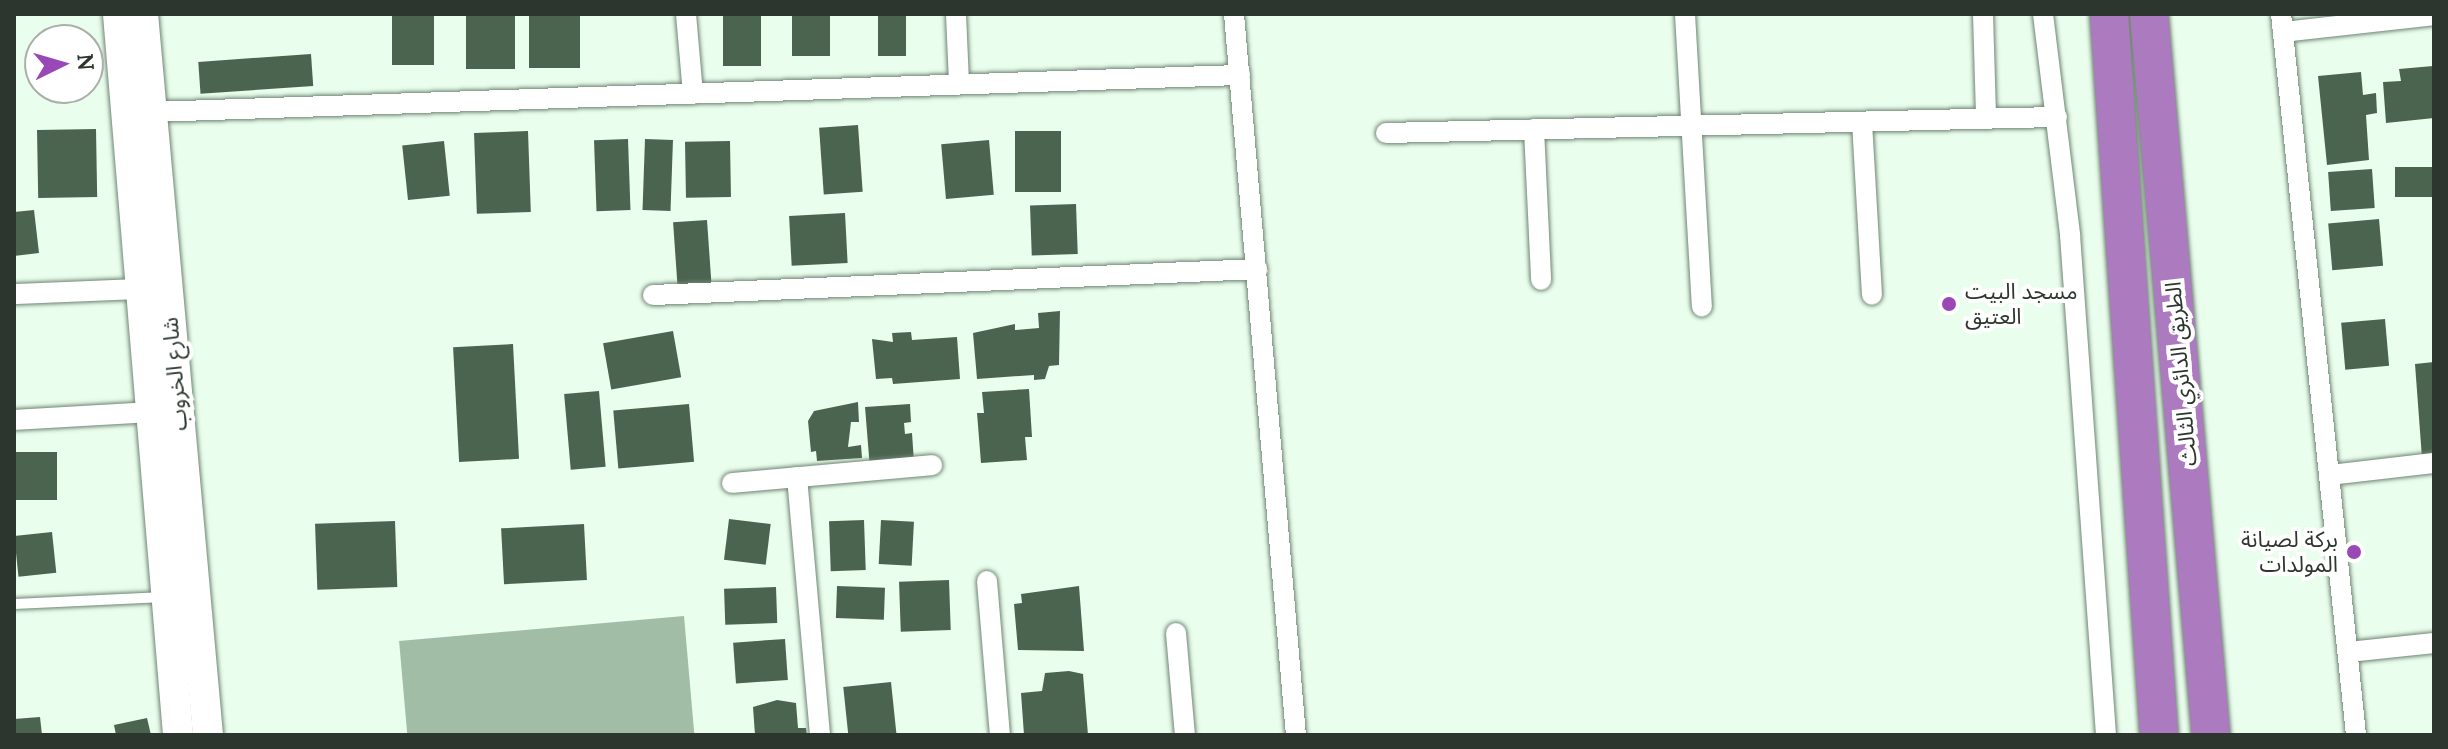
<!DOCTYPE html>
<meta charset="utf-8">
<style>
body{margin:0}
#map{position:relative;width:2448px;height:749px;overflow:hidden;background:#eafeed;font-family:Lora,"Noto Sans Arabic",serif}
div>[style]{position:absolute}
.forest>*{inset:0;background:#a1bda6;transform-origin:0 0}
.building>*{inset:0;background:#4b6450;transform-origin:0 0}
.roads{filter:drop-shadow(0 0 2px #6f8573) drop-shadow(0 0 2px #6f8573)}
.service>*{height:10px;margin:-5px;padding:0 5px;transform-origin:5px;border-radius:5px;background:#fff}
.minor>*{height:20px;margin:-10px;padding:0 10px;transform-origin:10px;border-radius:10px;background:#fff}
.secondary>*{height:30px;margin:-15px;padding:0 15px;transform-origin:15px;border-radius:15px;background:#fff}
.motorway>*{height:38px;margin:-19px;padding:0 19px;transform-origin:19px;border-radius:19px;background:#ac7bbf}
.dots>*{width:22px;height:22px;translate:-50% -50%;box-sizing:border-box;border:4px solid #fff;border-radius:50%}
span{translate:-50% -50%;white-space:nowrap;text-align:center;line-height:1.15;-webkit-text-stroke:8px #fff;paint-order:stroke}
.poi-label{font-size:22px;color:#2c362e}
.left{translate:0 -50%;text-align:left}
.right{translate:-100% -50%;text-align:right}
.street-label{font-size:22px;color:#2c362e}
.frame{position:absolute;inset:0;border:16px solid #2c362e;pointer-events:none}
.north{position:absolute;left:24px;top:24px;width:80px;height:80px;box-sizing:border-box;background:#fff;border:2px solid #abafab;border-radius:50%;rotate:85deg;font-size:22px;font-weight:700;line-height:32px;text-align:center;color:#2c362e}
.north::after{content:'';display:block;margin:auto;width:28px;height:36px;background:#9a48b6;clip-path:polygon(50% 0,100% 100%,50% 72%,0 100%)}
</style>
<div id="map">
<div class="forest">
<i style="left:684px;top:616px;width:119px;height:286px;rotate:85deg"></i>
</div>
<div class="building">
<i style="left:392px;top:14px;width:42px;height:51px"></i>
<i style="left:466px;top:14px;width:49px;height:55px"></i>
<i style="left:529px;top:14px;width:51px;height:54px"></i>
<i style="left:723px;top:14px;width:38px;height:52px"></i>
<i style="left:792px;top:14px;width:38px;height:42px"></i>
<i style="left:878px;top:14px;width:28px;height:42px"></i>
<i style="left:311px;top:54px;width:32px;height:113px;rotate:86deg"></i>
<i style="clip-path:polygon(2433px 66px,2434px 118px,2386px 123px,2383px 82px,2401px 81px,2399px 69px)"></i>
<i style="clip-path:polygon(2361px 72px,2363px 95px,2376px 93px,2377px 113px,2366px 115px,2369px 160px,2327px 165px,2318px 76px)"></i>
<i style="left:858px;top:125px;width:67px;height:39px;rotate:86deg"></i>
<i style="left:96px;top:129px;width:68px;height:59px;rotate:89deg"></i>
<i style="left:528px;top:131px;width:81px;height:54px;rotate:88deg"></i>
<i style="left:1061px;top:131px;width:61px;height:46px;rotate:90deg"></i>
<i style="left:628px;top:139px;width:71px;height:34px;rotate:88deg"></i>
<i style="left:645px;top:139px;width:28px;height:71px;rotate:2deg"></i>
<i style="left:989px;top:140px;width:55px;height:48px;rotate:85deg"></i>
<i style="left:444px;top:141px;width:55px;height:42px;rotate:84deg"></i>
<i style="left:730px;top:141px;width:56px;height:45px;rotate:89deg"></i>
<i style="left:2434px;top:167px;width:30px;height:39px;rotate:90deg"></i>
<i style="left:2372px;top:169px;width:39px;height:44px;rotate:86deg"></i>
<i style="left:1076px;top:204px;width:50px;height:46px;rotate:88deg"></i>
<i style="clip-path:polygon(34px 210px,39px 253px,14px 256px,14px 212px)"></i>
<i style="left:845px;top:213px;width:50px;height:56px;rotate:87deg"></i>
<i style="left:2379px;top:219px;width:47px;height:51px;rotate:85deg"></i>
<i style="left:707px;top:220px;width:64px;height:34px;rotate:86deg"></i>
<i style="clip-path:polygon(1060px 311px,1059px 365px,1049px 366px,1045px 379px,1034px 380px,1034px 375px,977px 379px,973px 333px,1015px 324px,1015px 330px,1039px 328px,1038px 313px)"></i>
<i style="left:2385px;top:319px;width:47px;height:44px;rotate:85deg"></i>
<i style="left:673px;top:331px;width:47px;height:71px;rotate:80deg"></i>
<i style="clip-path:polygon(911px 332px,912px 340px,957px 337px,960px 379px,893px 384px,892px 378px,876px 379px,872px 339px,893px 342px,892px 333px)"></i>
<i style="left:513px;top:344px;width:115px;height:60px;rotate:87deg"></i>
<i style="clip-path:polygon(2434px 362px,2434px 457px,2422px 458px,2415px 364px)"></i>
<i style="clip-path:polygon(1029px 389px,1032px 437px,1025px 437px,1027px 460px,981px 463px,977px 413px,984px 413px,982px 392px)"></i>
<i style="left:599px;top:391px;width:76px;height:35px;rotate:85deg"></i>
<i style="clip-path:polygon(858px 402px,859px 422px,851px 422px,848px 447px,861px 445px,862px 458px,817px 461px,816px 451px,811px 452px,808px 421px,814px 411px)"></i>
<i style="left:689px;top:404px;width:58px;height:76px;rotate:85deg"></i>
<i style="clip-path:polygon(910px 404px,911px 422px,904px 423px,905px 434px,912px 433px,914px 462px,870px 469px,865px 407px)"></i>
<i style="left:14px;top:452px;width:43px;height:48px"></i>
<i style="left:729px;top:519px;width:42px;height:41px;rotate:7deg"></i>
<i style="left:864px;top:520px;width:50px;height:35px;rotate:88deg"></i>
<i style="left:881px;top:520px;width:33px;height:44px;rotate:3deg"></i>
<i style="left:395px;top:521px;width:66px;height:80px;rotate:88deg"></i>
<i style="left:584px;top:524px;width:56px;height:83px;rotate:87deg"></i>
<i style="left:52px;top:532px;width:41px;height:38px;rotate:84deg"></i>
<i style="left:949px;top:580px;width:50px;height:50px;rotate:88deg"></i>
<i style="left:837px;top:586px;width:48px;height:32px;rotate:2deg"></i>
<i style="clip-path:polygon(1079px 586px,1084px 651px,1018px 650px,1014px 604px,1022px 603px,1021px 594px)"></i>
<i style="left:776px;top:587px;width:36px;height:52px;rotate:88deg"></i>
<i style="left:785px;top:639px;width:41px;height:52px;rotate:86deg"></i>
<i style="clip-path:polygon(1069px 671px,1083px 674px,1088px 735px,1024px 735px,1021px 693px,1042px 691px,1045px 673px)"></i>
<i style="left:891px;top:682px;width:53px;height:48px;rotate:84deg"></i>
<i style="clip-path:polygon(777px 700px,796px 703px,798px 728px,806px 728px,807px 735px,755px 735px,753px 707px)"></i>
<i style="clip-path:polygon(40px 717px,42px 735px,14px 735px,14px 719px)"></i>
<i style="clip-path:polygon(147px 718px,151px 735px,116px 735px,114px 725px)"></i>
</div>
<div class="roads">
<div class="service">
<i style="left:14px;top:604px;width:151px;rotate:-2.7deg"></i>
</div>
<div class="minor">
<i style="left:686px;top:14px;width:80px;rotate:85deg"></i>
<i style="left:956px;top:14px;width:70px;rotate:87.5deg"></i>
<i style="left:1234px;top:14px;width:724px;rotate:85.09deg"></i>
<i style="left:1685px;top:14px;width:293px;rotate:86.7deg"></i>
<i style="left:1983px;top:14px;width:104px;rotate:88.3deg"></i>
<i style="left:2043px;top:14px;width:223px;rotate:83deg"></i>
<i style="left:2070px;top:235px;width:501px;rotate:85.88deg"></i>
<i style="left:2281px;top:14px;width:725px;rotate:84.06deg"></i>
<i style="left:2283px;top:32px;width:152px;rotate:-6.4deg"></i>
<i style="left:152px;top:112px;width:1089px;rotate:-1.95deg"></i>
<i style="left:1862px;top:122px;width:173px;rotate:86.7deg"></i>
<i style="left:1534px;top:129px;width:151px;rotate:87.3deg"></i>
<i style="left:1386px;top:133px;width:671px;rotate:-1.37deg"></i>
<i style="left:14px;top:294px;width:127px;rotate:-2.3deg"></i>
<i style="left:653px;top:295px;width:605px;rotate:-2.46deg"></i>
<i style="left:14px;top:420px;width:137px;rotate:-3.3deg"></i>
<i style="left:2330px;top:475px;width:105px;rotate:-6.6deg"></i>
<i style="left:797px;top:477px;width:259px;rotate:84.9deg"></i>
<i style="left:732px;top:483px;width:201px;rotate:-5.1deg"></i>
<i style="left:987px;top:581px;width:155px;rotate:85.2deg"></i>
<i style="left:1176px;top:633px;width:102px;rotate:85deg"></i>
<i style="left:2349px;top:652px;width:85px;rotate:-6deg"></i>
</div>
<div class="secondary">
<i style="left:118px;top:14px;width:723px;rotate:85.24deg"></i>
<i style="left:143px;top:14px;width:724px;rotate:84.85deg"></i>
</div>
<div class="motorway">
<i style="left:2109px;top:14px;width:723px;rotate:86.03deg"></i>
<i style="left:2149px;top:14px;width:724px;rotate:85.09deg"></i>
</div>
</div>
<div class="dots">
<i style="left:1949px;top:304px;background:#9a48b6"></i>
<i style="left:2354px;top:552px;background:#9a48b6"></i>
</div>
<div class="poi-label">
<span class="left" style="left:1965px;top:304px">مسجد البيت<br>العتيق</span>
<span class="right" style="left:2338px;top:552px">بركة لصيانة<br>المولدات</span>
</div>
<div class="street-label">
<span style="left:175px;top:374px;rotate:-95deg">شارع الخروب</span>
<span style="left:2181px;top:374px;rotate:-95deg">الطريق الدائري الثالث</span>
</div>
<div class="frame"></div>
<div class="north">N</div>
</div>
